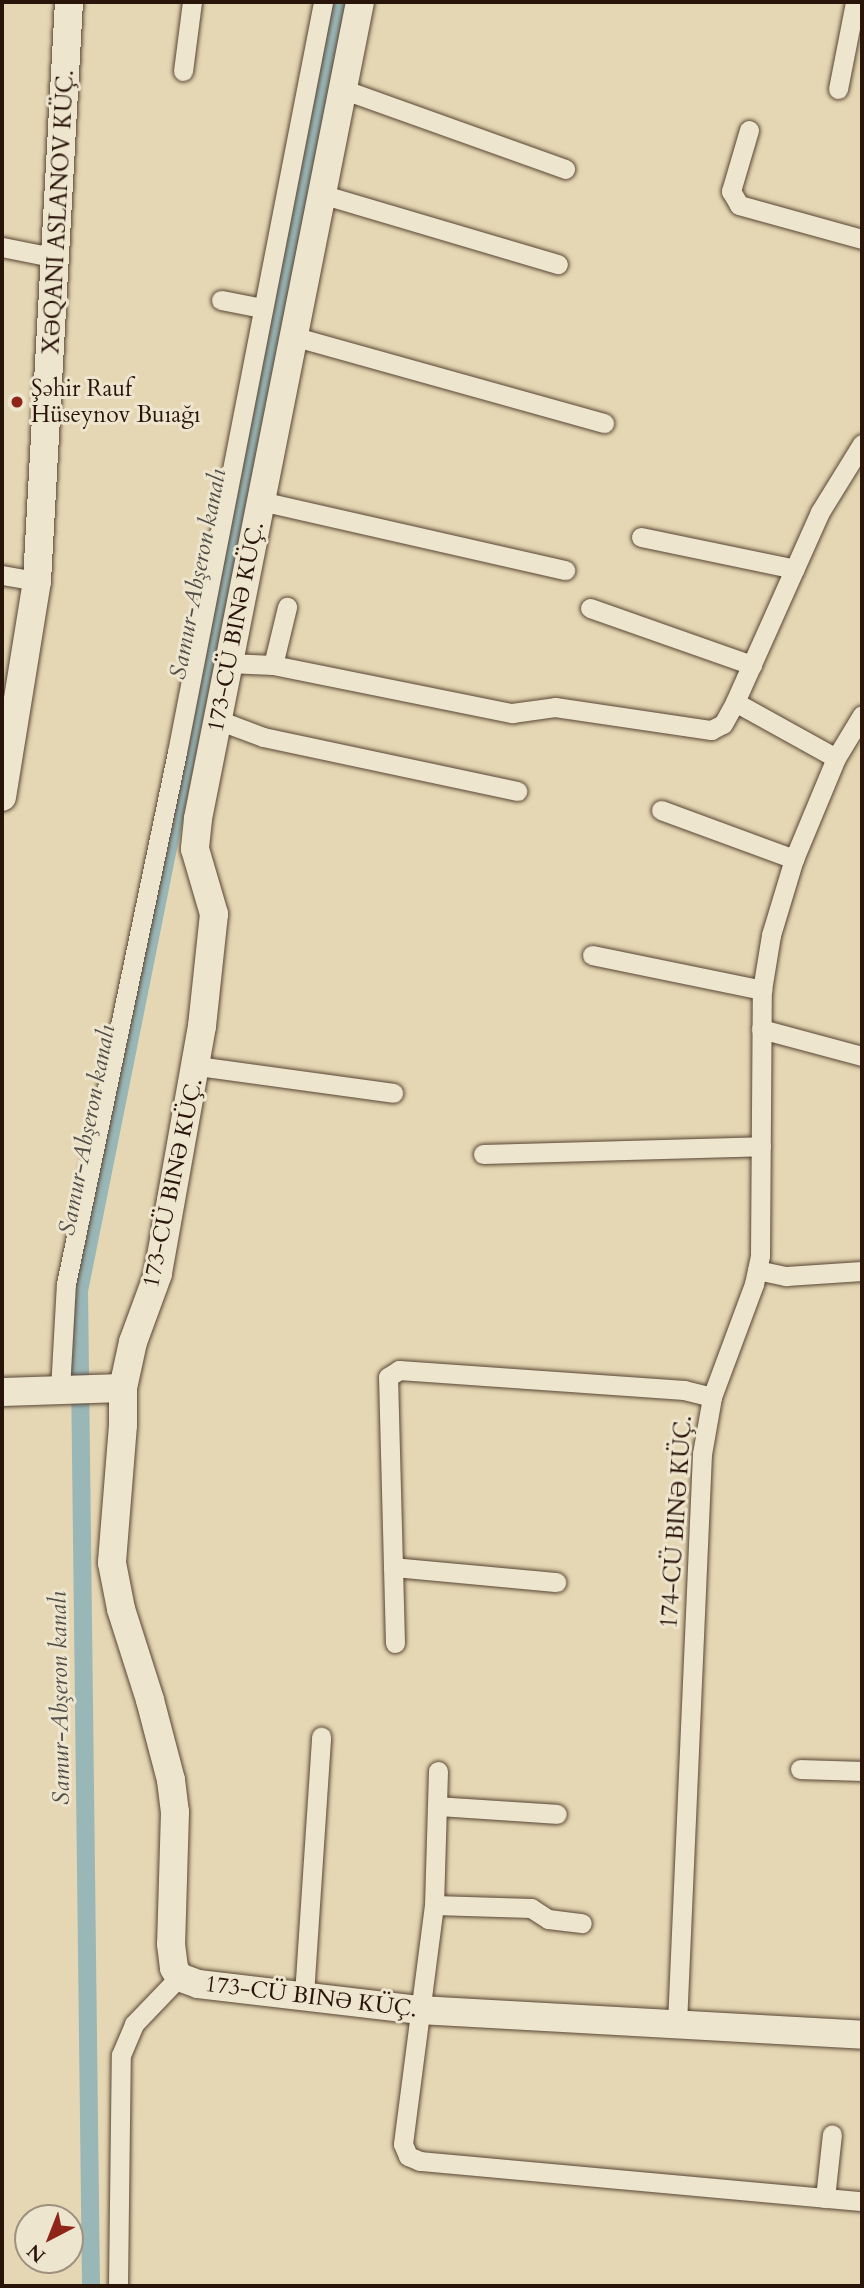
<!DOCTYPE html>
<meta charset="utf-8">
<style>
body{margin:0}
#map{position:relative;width:864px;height:2288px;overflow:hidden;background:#e5d7b3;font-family:Cardo,serif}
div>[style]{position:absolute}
.canal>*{height:18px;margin:-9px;padding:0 9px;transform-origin:9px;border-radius:9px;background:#9ab7b7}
.roads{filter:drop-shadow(0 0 2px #584534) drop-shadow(0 0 2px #584534)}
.street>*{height:19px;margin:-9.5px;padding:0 9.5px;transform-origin:9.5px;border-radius:9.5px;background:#eee5ce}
.secondary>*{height:28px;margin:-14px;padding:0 14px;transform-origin:14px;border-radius:14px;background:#eee5ce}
.dots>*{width:19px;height:19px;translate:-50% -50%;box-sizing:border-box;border:4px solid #eee5ce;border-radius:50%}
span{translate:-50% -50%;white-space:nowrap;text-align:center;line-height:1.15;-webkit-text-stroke:6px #eee5ce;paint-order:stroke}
.street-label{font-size:23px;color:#29140a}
.poi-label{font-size:23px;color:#29140a}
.left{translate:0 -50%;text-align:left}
.water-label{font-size:24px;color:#514d47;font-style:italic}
.frame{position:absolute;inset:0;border:4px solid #29140a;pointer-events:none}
.north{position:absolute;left:14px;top:2204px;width:70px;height:70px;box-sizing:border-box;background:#eee5ce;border:2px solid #9f9180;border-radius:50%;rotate:222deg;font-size:19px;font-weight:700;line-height:28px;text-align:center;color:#29140a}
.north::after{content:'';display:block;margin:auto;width:24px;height:32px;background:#8f2418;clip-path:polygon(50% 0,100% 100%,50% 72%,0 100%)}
</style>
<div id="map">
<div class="canal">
<i style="left:91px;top:2286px;width:995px;rotate:-90.69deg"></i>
<i style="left:79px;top:1291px;width:1315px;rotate:-78.64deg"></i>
</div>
<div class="roads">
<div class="street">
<i style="left:183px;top:71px;width:70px;rotate:-82.6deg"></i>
<i style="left:342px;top:89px;width:237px;rotate:19.7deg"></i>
<i style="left:838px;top:89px;width:89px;rotate:-78.9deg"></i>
<i style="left:749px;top:130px;width:64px;rotate:106.4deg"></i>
<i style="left:731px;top:191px;width:16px;rotate:60deg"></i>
<i style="left:739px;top:205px;width:128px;rotate:15.5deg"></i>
<i style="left:321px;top:194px;width:247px;rotate:16.5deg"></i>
<i style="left:2px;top:247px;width:56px;rotate:11.3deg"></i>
<i style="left:221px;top:300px;width:42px;rotate:11deg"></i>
<i style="left:292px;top:336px;width:324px;rotate:15.6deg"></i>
<i style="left:261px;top:501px;width:312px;rotate:12.8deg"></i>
<i style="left:641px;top:537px;width:157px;rotate:11.7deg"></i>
<i style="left:2px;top:575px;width:36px;rotate:10deg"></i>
<i style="left:590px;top:608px;width:172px;rotate:19.4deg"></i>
<i style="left:229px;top:663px;width:44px;rotate:2.6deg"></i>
<i style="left:273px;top:665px;width:244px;rotate:11.4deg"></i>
<i style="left:512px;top:713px;width:43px;rotate:-7.9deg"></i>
<i style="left:555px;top:707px;width:158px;rotate:8.4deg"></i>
<i style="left:711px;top:730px;width:13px;rotate:-27deg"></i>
<i style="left:723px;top:724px;width:25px;rotate:-61deg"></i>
<i style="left:735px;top:702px;width:208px;rotate:-65.9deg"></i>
<i style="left:820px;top:512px;width:80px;rotate:-58.3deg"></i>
<i style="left:273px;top:665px;width:60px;rotate:-76.4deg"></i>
<i style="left:735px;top:702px;width:115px;rotate:29deg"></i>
<i style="left:218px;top:720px;width:48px;rotate:20.7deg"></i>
<i style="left:263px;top:737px;width:260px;rotate:12deg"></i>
<i style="left:661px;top:810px;width:142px;rotate:20.2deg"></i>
<i style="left:592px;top:955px;width:174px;rotate:11.6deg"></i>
<i style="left:761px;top:1029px;width:105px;rotate:15deg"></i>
<i style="left:197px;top:1066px;width:198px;rotate:7.8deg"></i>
<i style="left:483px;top:1154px;width:278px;rotate:-1.6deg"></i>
<i style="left:757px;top:1270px;width:30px;rotate:12deg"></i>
<i style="left:786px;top:1276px;width:76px;rotate:-3.8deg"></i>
<i style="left:60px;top:1390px;width:106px;rotate:-86.8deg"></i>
<i style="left:66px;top:1284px;width:543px;rotate:-78.21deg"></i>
<i style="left:177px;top:752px;width:764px;rotate:-78.98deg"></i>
<i style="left:393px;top:1567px;width:164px;rotate:5.3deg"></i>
<i style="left:395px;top:1643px;width:266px;rotate:-91.5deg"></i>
<i style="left:388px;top:1377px;width:13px;rotate:-32deg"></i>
<i style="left:399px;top:1370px;width:286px;rotate:4deg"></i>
<i style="left:684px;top:1390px;width:29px;rotate:14deg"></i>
<i style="left:800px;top:1769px;width:62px;rotate:1.8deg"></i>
<i style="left:438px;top:1771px;width:134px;rotate:91.7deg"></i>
<i style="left:434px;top:1905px;width:241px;rotate:97.4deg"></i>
<i style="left:403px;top:2144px;width:13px;rotate:67deg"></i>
<i style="left:408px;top:2156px;width:13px;rotate:23deg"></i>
<i style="left:420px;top:2161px;width:444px;rotate:5.2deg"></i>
<i style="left:437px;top:1806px;width:120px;rotate:3.8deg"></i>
<i style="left:434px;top:1905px;width:97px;rotate:1.8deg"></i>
<i style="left:531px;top:1908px;width:20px;rotate:33deg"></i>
<i style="left:548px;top:1919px;width:34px;rotate:7deg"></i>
<i style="left:304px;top:1995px;width:259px;rotate:-86.2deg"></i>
<i style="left:677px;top:2024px;width:571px;rotate:-87.49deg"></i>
<i style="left:702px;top:1454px;width:58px;rotate:-80deg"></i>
<i style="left:712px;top:1397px;width:121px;rotate:-69.6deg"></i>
<i style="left:754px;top:1284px;width:30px;rotate:-78deg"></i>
<i style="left:760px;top:1255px;width:265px;rotate:-89.6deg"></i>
<i style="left:762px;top:990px;width:56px;rotate:-80.7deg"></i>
<i style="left:771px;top:935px;width:79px;rotate:-73.2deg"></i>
<i style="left:794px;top:859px;width:109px;rotate:-67.4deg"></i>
<i style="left:836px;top:758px;width:50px;rotate:-58.8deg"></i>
<i style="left:825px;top:2198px;width:64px;rotate:-83.8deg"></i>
<i style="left:118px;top:2286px;width:231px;rotate:-89.3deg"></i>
<i style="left:121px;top:2055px;width:34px;rotate:-67deg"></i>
<i style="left:134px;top:2024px;width:65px;rotate:-46.2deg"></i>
</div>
<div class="secondary">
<i style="left:360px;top:2px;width:833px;rotate:101.22deg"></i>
<i style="left:198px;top:819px;width:30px;rotate:96deg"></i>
<i style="left:195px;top:849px;width:68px;rotate:73.7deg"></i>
<i style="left:214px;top:914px;width:113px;rotate:96.1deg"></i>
<i style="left:202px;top:1026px;width:252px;rotate:100.1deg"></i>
<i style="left:158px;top:1274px;width:72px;rotate:110.2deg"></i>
<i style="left:133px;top:1342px;width:47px;rotate:102.3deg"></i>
<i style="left:123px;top:1388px;width:37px;rotate:90deg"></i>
<i style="left:123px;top:1425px;width:138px;rotate:94.6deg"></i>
<i style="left:112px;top:1563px;width:47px;rotate:78.9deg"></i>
<i style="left:121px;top:1609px;width:96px;rotate:72.3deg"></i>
<i style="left:150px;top:1700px;width:83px;rotate:75.3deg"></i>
<i style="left:171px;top:1780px;width:32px;rotate:83deg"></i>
<i style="left:175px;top:1812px;width:132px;rotate:91.7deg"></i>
<i style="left:171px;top:1944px;width:24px;rotate:83deg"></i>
<i style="left:174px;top:1968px;width:10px;rotate:61deg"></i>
<i style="left:179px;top:1977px;width:20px;rotate:20deg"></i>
<i style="left:198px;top:1984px;width:224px;rotate:6.7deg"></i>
<i style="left:420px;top:2010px;width:443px;rotate:3.2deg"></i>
<i style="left:2px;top:797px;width:219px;rotate:-80.8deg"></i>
<i style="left:37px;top:581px;width:580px;rotate:-86.84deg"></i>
<i style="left:2px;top:1392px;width:121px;rotate:-1.9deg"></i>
</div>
</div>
<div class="dots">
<i style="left:17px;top:402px;background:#8f2418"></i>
</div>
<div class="street-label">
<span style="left:59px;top:212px;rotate:-87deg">XƏQANI ASLANOV KÜÇ.</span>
<span style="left:236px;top:627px;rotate:-79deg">173-CÜ BINƏ KÜÇ.</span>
<span style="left:173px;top:1183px;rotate:-78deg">173-CÜ BINƏ KÜÇ.</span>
<span style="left:677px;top:1522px;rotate:-86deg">174-CÜ BINƏ KÜÇ.</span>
<span style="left:311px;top:1997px;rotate:7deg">173-CÜ BINƏ KÜÇ.</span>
</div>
<div class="poi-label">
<span class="left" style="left:31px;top:402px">Şəhir Rauf<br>Hüseynov Buıağı</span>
</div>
<div class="water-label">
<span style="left:198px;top:574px;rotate:-79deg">Samur-Abşeron kanalı</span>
<span style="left:87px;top:1130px;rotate:-79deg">Samur-Abşeron kanalı</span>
<span style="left:60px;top:1698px;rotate:-91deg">Samur-Abşeron kanalı</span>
</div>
<div class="frame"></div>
<div class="north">N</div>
</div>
